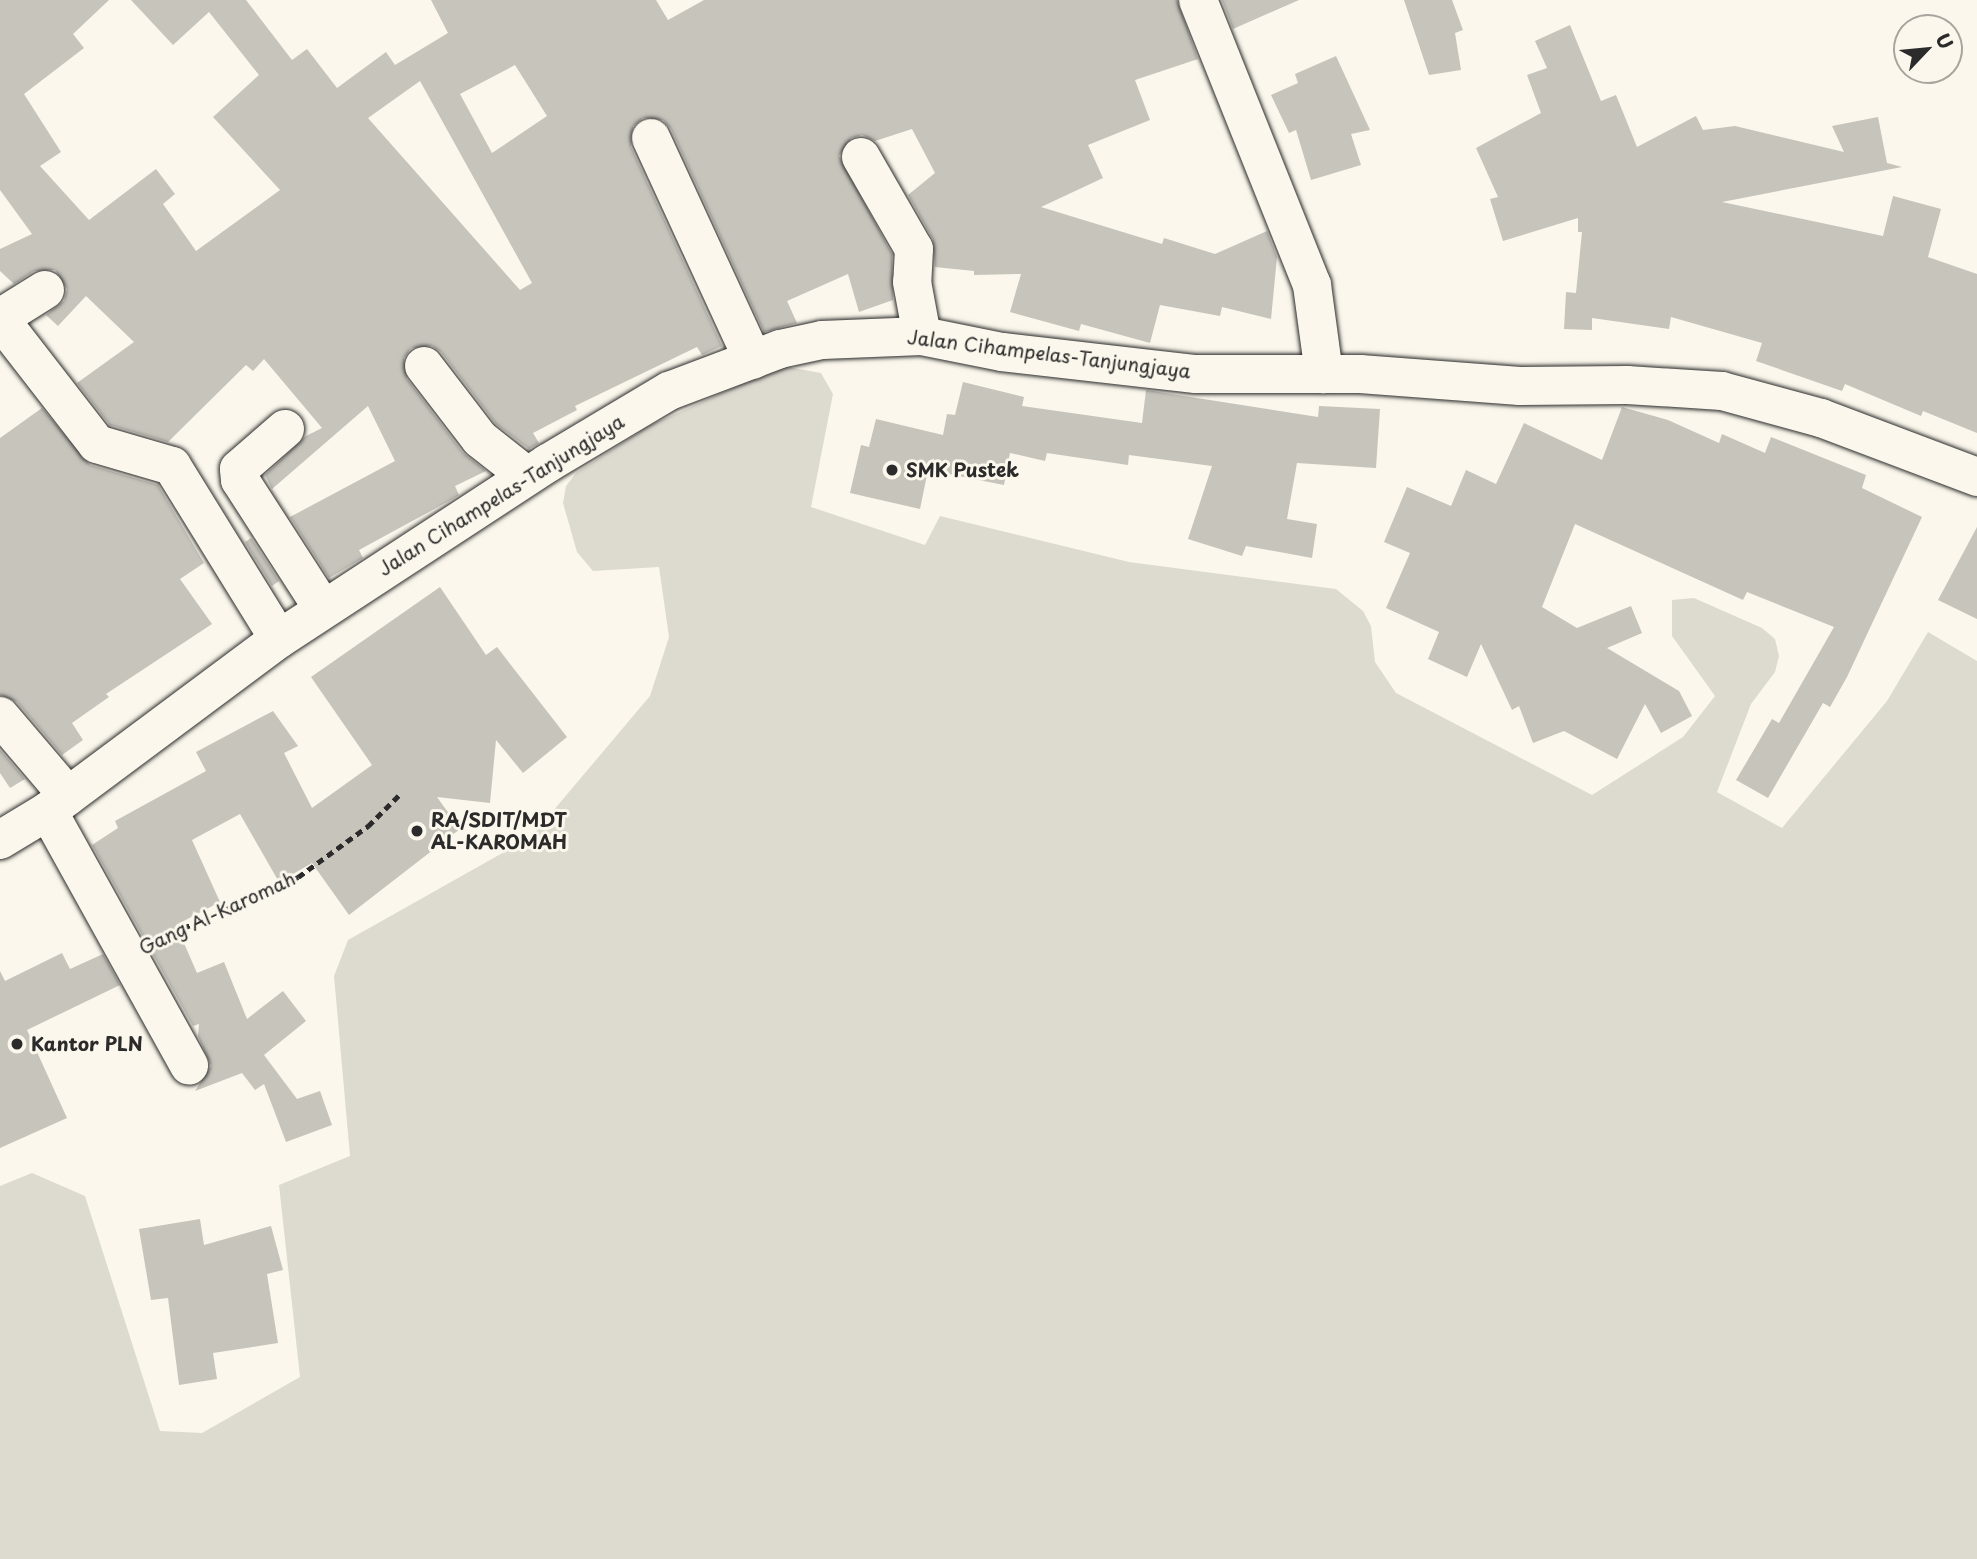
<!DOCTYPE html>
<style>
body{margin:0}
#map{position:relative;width:1977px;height:1559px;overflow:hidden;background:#fbf7ec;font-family:"Playpen Sans",sans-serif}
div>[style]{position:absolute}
.green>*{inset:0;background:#dddad0}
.building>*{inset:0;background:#c7c4bc}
.path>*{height:4.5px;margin-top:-2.25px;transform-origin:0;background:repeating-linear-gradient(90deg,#2b2b2b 0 7px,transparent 0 12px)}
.roads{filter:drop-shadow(0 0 2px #2b2b2b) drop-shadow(0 0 2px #2b2b2b)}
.street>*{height:38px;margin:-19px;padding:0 19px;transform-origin:19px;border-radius:19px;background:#fbf7ec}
.secondary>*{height:38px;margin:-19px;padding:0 19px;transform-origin:19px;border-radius:19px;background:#fbf7ec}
.dots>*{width:19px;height:19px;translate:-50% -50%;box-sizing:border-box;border:4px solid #fbf7ec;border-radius:50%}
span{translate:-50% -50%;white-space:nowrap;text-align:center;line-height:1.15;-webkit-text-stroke:6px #fbf7ec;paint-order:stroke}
.street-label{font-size:19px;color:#2b2b2b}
.poi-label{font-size:19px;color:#2b2b2b;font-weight:700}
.left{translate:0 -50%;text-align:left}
.north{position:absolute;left:1893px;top:14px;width:70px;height:70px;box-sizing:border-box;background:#fbf7ec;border:2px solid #a8a59f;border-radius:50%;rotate:64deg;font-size:19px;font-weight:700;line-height:28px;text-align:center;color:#2b2b2b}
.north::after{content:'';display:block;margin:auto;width:24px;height:32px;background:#2b2b2b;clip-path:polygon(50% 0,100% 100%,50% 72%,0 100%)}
</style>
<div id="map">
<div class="green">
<i style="clip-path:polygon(782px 366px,821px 373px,833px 394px,811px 507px,925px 545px,940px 516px,1129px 562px,1336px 589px,1363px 611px,1371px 626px,1375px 662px,1396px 693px,1592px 795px,1683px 737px,1715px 696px,1672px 636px,1672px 600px,1694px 598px,1762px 628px,1775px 639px,1779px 656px,1775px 672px,1751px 704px,1717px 792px,1782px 828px,1887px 701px,1928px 632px,1977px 661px,1977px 1559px,0 1559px,0 1186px,32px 1173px,85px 1196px,160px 1431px,202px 1433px,300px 1377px,279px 1185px,350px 1156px,334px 976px,348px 940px,531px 837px,650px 696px,669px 637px,659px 567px,593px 571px,577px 552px,563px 503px,566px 486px,576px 473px,649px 426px)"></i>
</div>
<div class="building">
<i style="clip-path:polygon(evenodd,0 0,109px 0,73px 34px,84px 48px,24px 94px,61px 152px,40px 166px,89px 220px,156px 169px,175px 194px,163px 204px,196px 251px,280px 190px,213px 117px,259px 75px,209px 12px,173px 45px,131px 0,246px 0,292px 60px,307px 49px,337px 88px,386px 52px,395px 65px,448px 33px,431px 0,656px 0,668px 20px,704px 0,1177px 0,1198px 59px,1135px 80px,1150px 120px,1088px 145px,1103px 178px,1041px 207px,1162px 244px,1164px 238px,1215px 254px,1267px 231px,1277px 257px,1271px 319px,1222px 307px,1220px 316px,1160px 305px,1150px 343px,1081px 324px,1079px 331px,1010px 312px,1021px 274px,974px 275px,974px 271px,935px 267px,933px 239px,908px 195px,935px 173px,912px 129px,875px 141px,862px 135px,851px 138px,839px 156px,892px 254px,893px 300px,859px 312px,848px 274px,787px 301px,797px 323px,764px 332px,671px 129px,663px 120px,643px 118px,633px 126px,631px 147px,722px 346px,702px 355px,697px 347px,575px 406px,577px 410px,533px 433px,539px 443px,529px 449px,496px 424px,441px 352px,432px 346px,411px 348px,404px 358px,407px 379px,463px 453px,486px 471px,455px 486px,459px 495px,449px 501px,359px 550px,363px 558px,329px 578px,290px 517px,395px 461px,368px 406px,272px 489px,265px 475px,306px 436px,322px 428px,264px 359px,253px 371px,246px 365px,168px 442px,110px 425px,77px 383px,134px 342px,86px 296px,58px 326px,46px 315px,64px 301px,67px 289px,55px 270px,34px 271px,14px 284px,0 271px,0 249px,32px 234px,0 190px,0 0,515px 65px,547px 116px,492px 153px,460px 94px,515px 65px,0 0,420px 81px,532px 283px,520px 290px,368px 118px,420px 81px)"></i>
<i style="clip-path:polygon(1222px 0,1299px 0,1233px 29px)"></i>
<i style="clip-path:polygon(1404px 0,1452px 0,1463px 30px,1455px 33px,1461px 70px,1429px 75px)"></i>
<i style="clip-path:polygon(1570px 25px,1601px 101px,1616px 95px,1637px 147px,1696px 116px,1703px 130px,1735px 126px,1844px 152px,1832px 126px,1878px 117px,1887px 163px,1902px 167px,1722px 202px,1883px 236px,1893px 196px,1941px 209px,1928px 257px,1977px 274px,1977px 433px,1923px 411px,1921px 416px,1845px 384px,1842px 391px,1756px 361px,1762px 343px,1671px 317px,1669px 329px,1592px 318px,1592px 330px,1564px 329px,1566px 292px,1576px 293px,1582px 232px,1578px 232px,1578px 218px,1503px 241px,1490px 199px,1498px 197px,1476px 148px,1541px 113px,1527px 75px,1547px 68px,1535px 41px)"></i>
<i style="clip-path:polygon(1336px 56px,1370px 130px,1351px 134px,1361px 165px,1311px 180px,1296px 130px,1289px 133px,1271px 95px,1298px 83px,1295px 74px)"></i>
<i style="clip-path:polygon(963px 382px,1024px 397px,1022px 406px,1142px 423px,1146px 390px,1318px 417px,1319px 406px,1380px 409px,1376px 468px,1297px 463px,1287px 519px,1317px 524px,1312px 558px,1246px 546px,1242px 556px,1188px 539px,1212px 466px,1129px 455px,1128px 465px,1047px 453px,1045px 461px,1010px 453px,1004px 485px,928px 470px,920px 509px,850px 493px,861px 445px,869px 447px,876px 419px,943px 435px,947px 414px,955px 415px)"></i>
<i style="clip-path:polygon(1622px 407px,1668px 420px,1719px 443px,1722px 434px,1765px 453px,1771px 437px,1866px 475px,1862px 488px,1922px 517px,1847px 677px,1830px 707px,1823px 703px,1768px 798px,1736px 780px,1772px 719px,1779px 723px,1834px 627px,1747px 592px,1743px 600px,1575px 524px,1542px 607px,1577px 628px,1631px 606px,1642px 633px,1607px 648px,1679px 691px,1692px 716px,1661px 733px,1645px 704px,1617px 759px,1564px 731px,1533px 743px,1519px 706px,1512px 710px,1481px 644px,1467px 677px,1428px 659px,1439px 632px,1386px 608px,1410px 553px,1384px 542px,1407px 487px,1451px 506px,1466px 470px,1496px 484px,1524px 423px,1602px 460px)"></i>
<i style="clip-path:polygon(42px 408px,90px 465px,158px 485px,204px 563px,180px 579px,212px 624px,106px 694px,109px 697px,72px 723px,83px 740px,62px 755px,17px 702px,0 695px,0 438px)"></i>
<i style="clip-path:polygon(1977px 527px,1977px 619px,1938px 600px)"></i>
<i style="clip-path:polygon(251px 538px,279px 581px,272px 586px,245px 542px)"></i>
<i style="clip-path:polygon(440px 587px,486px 655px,497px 647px,567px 737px,523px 773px,496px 740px,490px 803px,437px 797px,460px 829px,349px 915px,312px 863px,279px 882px,240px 814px,192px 840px,220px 902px,176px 925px,197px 973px,224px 962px,247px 1019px,283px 991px,306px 1021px,264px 1055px,297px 1099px,320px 1091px,332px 1125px,286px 1142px,264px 1084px,255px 1090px,242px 1073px,195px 1091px,211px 1066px,198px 1036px,199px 1024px,193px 1026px,92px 845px,118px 828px,115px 821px,206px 771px,196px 752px,273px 711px,298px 746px,284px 753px,312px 808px,372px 765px,311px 677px)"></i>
<i style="clip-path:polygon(0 750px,25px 779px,10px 788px,0 773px)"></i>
<i style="clip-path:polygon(62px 953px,70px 969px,103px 954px,120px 985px,27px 1030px,67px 1118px,0 1148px,0 971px,5px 981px)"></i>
<i style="clip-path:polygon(200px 1219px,204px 1245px,271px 1226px,283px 1270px,267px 1274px,278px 1343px,213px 1353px,217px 1379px,179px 1385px,168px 1298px,151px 1300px,139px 1229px)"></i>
</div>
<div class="path">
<i style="left:161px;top:938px;width:150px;rotate:-24deg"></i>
<i style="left:298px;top:877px;width:87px;rotate:-36.1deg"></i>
<i style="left:368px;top:826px;width:47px;rotate:-45deg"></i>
</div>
<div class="roads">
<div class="street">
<i style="left:1198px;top:0;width:307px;rotate:68.2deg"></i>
<i style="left:1312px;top:285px;width:90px;rotate:82.3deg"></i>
<i style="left:651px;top:138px;width:244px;rotate:65.3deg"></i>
<i style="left:861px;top:157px;width:106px;rotate:60.1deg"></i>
<i style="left:914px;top:249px;width:33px;rotate:93deg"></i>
<i style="left:912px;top:282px;width:55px;rotate:79.5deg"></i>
<i style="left:0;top:318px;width:53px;rotate:-31.9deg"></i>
<i style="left:0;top:319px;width:158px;rotate:52.2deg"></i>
<i style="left:97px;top:444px;width:78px;rotate:16.3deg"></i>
<i style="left:172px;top:466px;width:203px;rotate:58.3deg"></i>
<i style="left:424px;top:366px;width:92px;rotate:52.5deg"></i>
<i style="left:480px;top:439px;width:60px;rotate:38.2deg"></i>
<i style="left:285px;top:429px;width:61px;rotate:139deg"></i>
<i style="left:239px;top:469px;width:11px;rotate:85deg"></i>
<i style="left:240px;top:480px;width:153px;rotate:57.2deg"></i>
<i style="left:0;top:716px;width:105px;rotate:49.6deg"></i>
<i style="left:48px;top:811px;width:291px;rotate:61deg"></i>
</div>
<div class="secondary">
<i style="left:0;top:840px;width:56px;rotate:-31.1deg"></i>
<i style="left:48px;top:811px;width:288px;rotate:-36.7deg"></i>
<i style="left:279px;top:639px;width:321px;rotate:-33.2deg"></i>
<i style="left:548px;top:463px;width:141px;rotate:-30.8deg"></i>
<i style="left:669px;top:391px;width:119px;rotate:-20.7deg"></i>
<i style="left:780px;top:349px;width:43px;rotate:-12.1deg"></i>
<i style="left:822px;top:340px;width:100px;rotate:-2.3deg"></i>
<i style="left:922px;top:336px;width:82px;rotate:11.3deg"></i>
<i style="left:1002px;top:352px;width:195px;rotate:6.5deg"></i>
<i style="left:1196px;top:374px;width:164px"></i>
<i style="left:1360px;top:374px;width:160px;rotate:4.3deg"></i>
<i style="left:1520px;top:386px;width:107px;rotate:-0.5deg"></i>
<i style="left:1627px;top:385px;width:95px;rotate:3.6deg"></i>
<i style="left:1722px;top:391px;width:103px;rotate:15.3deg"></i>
<i style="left:1821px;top:418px;width:167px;rotate:20.7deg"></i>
</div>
</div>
<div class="dots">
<i style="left:892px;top:470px;background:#2b2b2b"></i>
<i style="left:417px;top:831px;background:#2b2b2b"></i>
<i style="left:17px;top:1044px;background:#2b2b2b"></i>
</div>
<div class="street-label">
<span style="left:1049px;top:354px;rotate:7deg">Jalan Cihampelas-Tanjungjaya</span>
<span style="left:501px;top:495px;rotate:-32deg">Jalan Cihampelas-Tanjungjaya</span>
<span style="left:217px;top:913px;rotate:-25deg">Gang Al-Karomah</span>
</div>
<div class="poi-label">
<span class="left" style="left:906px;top:470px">SMK Pustek</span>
<span class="left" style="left:431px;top:831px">RA/SDIT/MDT<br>AL-KAROMAH</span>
<span class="left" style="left:31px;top:1044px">Kantor PLN</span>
</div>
<div class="north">U</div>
</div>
